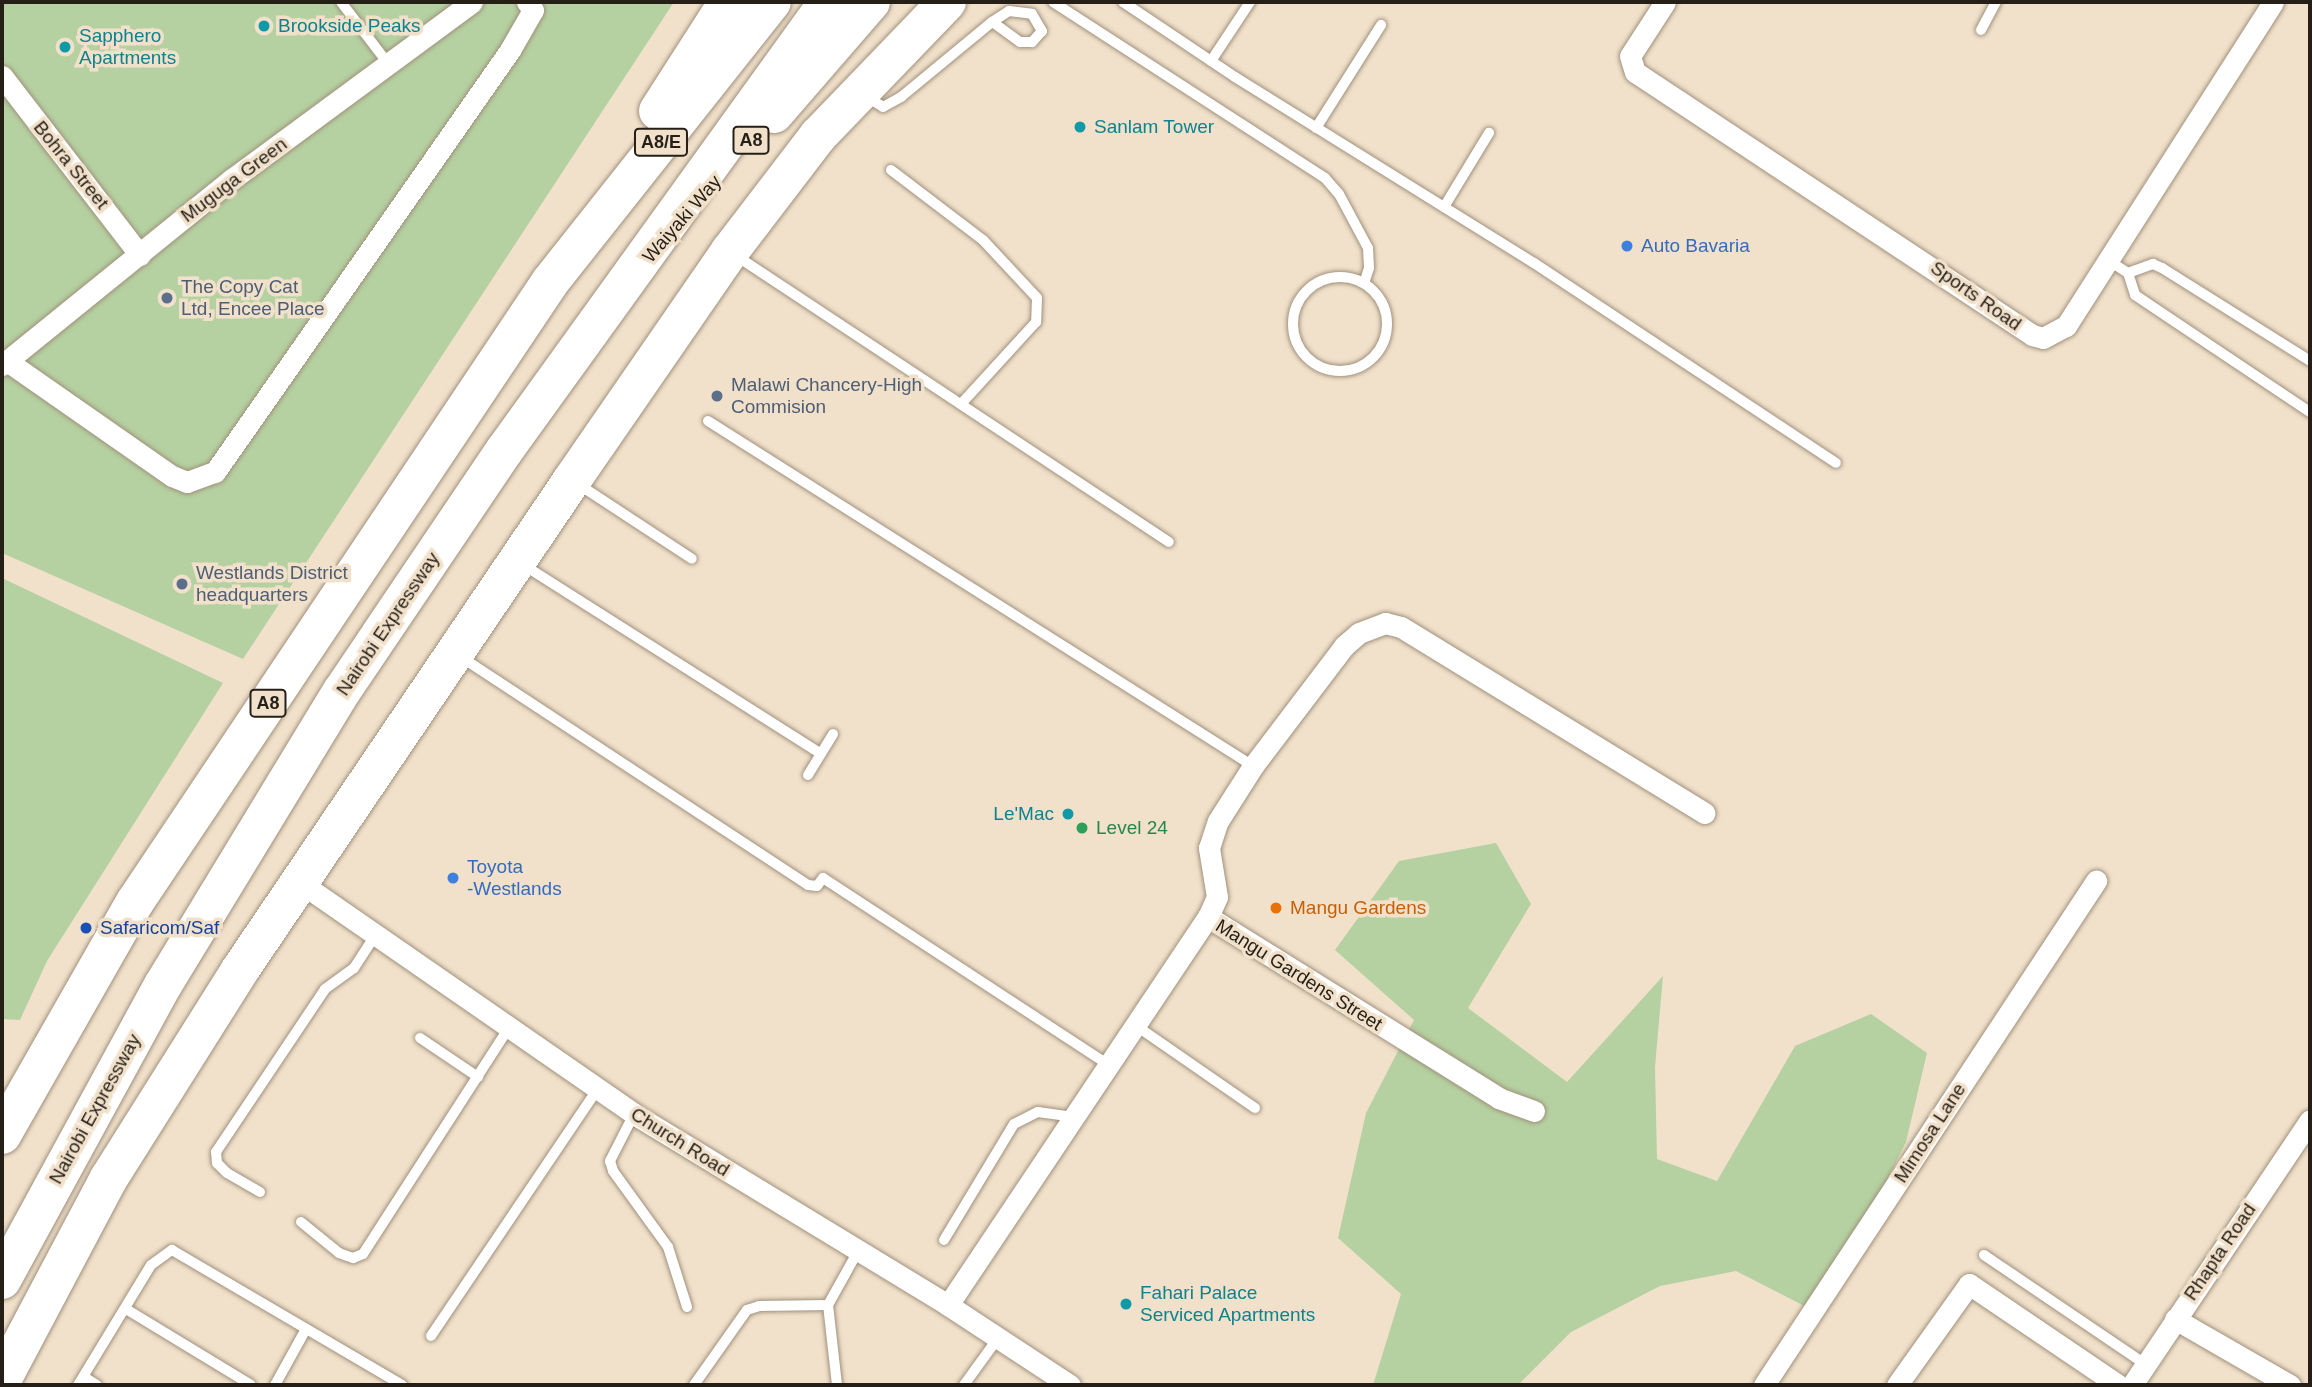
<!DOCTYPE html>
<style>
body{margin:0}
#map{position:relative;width:2312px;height:1387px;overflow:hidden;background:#f1e1cb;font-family:Arial,sans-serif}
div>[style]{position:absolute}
.green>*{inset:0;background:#b5d1a1}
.roads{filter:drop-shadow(0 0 2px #a0917d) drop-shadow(0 0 2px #a0917d)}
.lane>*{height:10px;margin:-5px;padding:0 5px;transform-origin:5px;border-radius:5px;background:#fff}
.lane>.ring{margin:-5px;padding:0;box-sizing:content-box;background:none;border:10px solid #fff;border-radius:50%}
.street>*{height:21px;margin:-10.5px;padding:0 10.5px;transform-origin:10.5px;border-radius:10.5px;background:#fff}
.highway>*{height:38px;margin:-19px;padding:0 19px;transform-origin:19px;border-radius:19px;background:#fff}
.dots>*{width:19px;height:19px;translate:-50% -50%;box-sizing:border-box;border:4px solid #f1e1cb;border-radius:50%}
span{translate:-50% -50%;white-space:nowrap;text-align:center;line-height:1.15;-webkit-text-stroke:7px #f1e1cb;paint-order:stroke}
.shield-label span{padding:2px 5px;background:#f1e1cb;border:2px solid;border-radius:5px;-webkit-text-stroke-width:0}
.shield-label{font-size:18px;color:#251f17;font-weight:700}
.culture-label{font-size:19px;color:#0d838f}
.left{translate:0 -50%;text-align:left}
.right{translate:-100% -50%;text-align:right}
.street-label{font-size:19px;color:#251f17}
.shop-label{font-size:19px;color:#366cbe}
.service-label{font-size:19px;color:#4e5e75}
.leisure-label{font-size:19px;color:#27864d}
.food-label{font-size:19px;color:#c56008}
.transit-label{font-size:19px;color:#164399}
.frame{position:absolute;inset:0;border:4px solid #251f17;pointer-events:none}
</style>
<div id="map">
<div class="green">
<i style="clip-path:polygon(2px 2px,674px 2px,243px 659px,2px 553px)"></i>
<i style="clip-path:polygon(2px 578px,223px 683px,47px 961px,20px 1020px,2px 1019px)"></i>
<i style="clip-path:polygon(1496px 843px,1531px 904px,1468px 1008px,1567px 1082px,1663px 976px,1655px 1067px,1657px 1159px,1717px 1181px,1795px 1046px,1871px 1014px,1927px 1053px,1906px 1142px,1820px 1314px,1736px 1271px,1660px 1286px,1571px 1332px,1518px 1385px,1373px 1385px,1401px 1294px,1338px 1238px,1366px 1113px,1414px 1020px,1335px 950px,1399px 861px)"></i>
</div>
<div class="roads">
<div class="lane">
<i style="left:341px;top:2px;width:81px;rotate:52.6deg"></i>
<i style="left:1053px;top:2px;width:324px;rotate:32.9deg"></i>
<i style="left:1325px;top:178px;width:21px;rotate:49deg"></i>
<i style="left:1339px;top:194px;width:61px;rotate:61.8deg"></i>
<i style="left:1368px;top:248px;width:20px;rotate:87deg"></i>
<i style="left:1369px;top:268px;width:16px;rotate:108deg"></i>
<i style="left:1123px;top:2px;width:135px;rotate:33.8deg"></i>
<i style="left:1235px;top:77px;width:352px;rotate:31.9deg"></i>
<i style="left:1534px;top:263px;width:362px;rotate:33.5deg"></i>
<i style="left:1981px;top:30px;width:32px;rotate:-62deg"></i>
<i style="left:1211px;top:61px;width:71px;rotate:-56.5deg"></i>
<i style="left:865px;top:96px;width:21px;rotate:31deg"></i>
<i style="left:883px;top:107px;width:21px;rotate:-29deg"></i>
<i style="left:901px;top:97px;width:118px;rotate:-39.5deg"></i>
<i style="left:992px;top:22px;width:20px;rotate:-33deg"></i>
<i style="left:1009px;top:11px;width:23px;rotate:7deg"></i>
<i style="left:1032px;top:14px;width:20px;rotate:60deg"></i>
<i style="left:1042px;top:31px;width:15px;rotate:132deg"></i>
<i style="left:1032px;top:42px;width:12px;rotate:180deg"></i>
<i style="left:1020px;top:42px;width:34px;rotate:-144deg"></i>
<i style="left:1316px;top:128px;width:122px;rotate:-57.7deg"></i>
<i style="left:891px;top:170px;width:116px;rotate:37.3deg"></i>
<i style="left:983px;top:240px;width:79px;rotate:47deg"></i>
<i style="left:1037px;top:298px;width:24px;rotate:92deg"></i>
<i style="left:1036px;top:322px;width:111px;rotate:132.4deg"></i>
<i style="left:1444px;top:207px;width:87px;rotate:-58.7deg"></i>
<i style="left:735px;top:255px;width:520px;rotate:33.48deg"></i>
<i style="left:2108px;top:260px;width:24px;rotate:33deg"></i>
<i style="left:2128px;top:273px;width:23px;rotate:72deg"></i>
<i style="left:2135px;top:295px;width:211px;rotate:33.8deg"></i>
<i style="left:2128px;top:273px;width:27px;rotate:-20deg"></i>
<i style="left:2153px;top:264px;width:10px;rotate:24deg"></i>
<i style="left:2162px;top:268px;width:175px;rotate:32.1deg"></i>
<i class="ring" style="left:1293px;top:277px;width:84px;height:84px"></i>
<i style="left:708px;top:421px;width:645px;rotate:32.33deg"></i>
<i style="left:578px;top:484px;width:136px;rotate:33.3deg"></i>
<i style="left:522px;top:564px;width:354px;rotate:32.4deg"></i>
<i style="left:461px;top:657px;width:415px;rotate:33.3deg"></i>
<i style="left:808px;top:885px;width:9px;rotate:6deg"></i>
<i style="left:817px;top:886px;width:10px;rotate:-53deg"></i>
<i style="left:823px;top:878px;width:339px;rotate:33.2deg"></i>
<i style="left:808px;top:775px;width:48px;rotate:-58.6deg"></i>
<i style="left:1135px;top:1025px;width:146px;rotate:34.7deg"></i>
<i style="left:420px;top:1038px;width:70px;rotate:33.9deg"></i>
<i style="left:634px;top:1114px;width:53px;rotate:117.1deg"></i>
<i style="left:610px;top:1161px;width:10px;rotate:73deg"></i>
<i style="left:613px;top:1171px;width:94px;rotate:54.1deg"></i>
<i style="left:668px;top:1247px;width:63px;rotate:72.4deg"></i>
<i style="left:260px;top:1192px;width:38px;rotate:-150deg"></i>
<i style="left:227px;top:1173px;width:14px;rotate:-135deg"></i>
<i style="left:217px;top:1163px;width:11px;rotate:-95deg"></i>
<i style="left:216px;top:1152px;width:196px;rotate:-56.2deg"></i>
<i style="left:325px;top:989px;width:36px;rotate:-36deg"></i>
<i style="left:354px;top:968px;width:40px;rotate:-57.1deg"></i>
<i style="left:301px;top:1222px;width:49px;rotate:39.2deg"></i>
<i style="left:339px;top:1253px;width:15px;rotate:20deg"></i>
<i style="left:353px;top:1258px;width:11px;rotate:-22deg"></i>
<i style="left:363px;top:1254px;width:271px;rotate:-57.2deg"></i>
<i style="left:944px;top:1240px;width:135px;rotate:-58.9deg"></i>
<i style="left:1014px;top:1124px;width:27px;rotate:-27deg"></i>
<i style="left:1038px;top:1112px;width:37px;rotate:8deg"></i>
<i style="left:1984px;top:1255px;width:194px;rotate:34.1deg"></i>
<i style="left:126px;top:1309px;width:146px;rotate:31.3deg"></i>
<i style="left:431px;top:1336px;width:297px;rotate:-56deg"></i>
<i style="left:84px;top:1377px;width:15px;rotate:32deg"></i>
<i style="left:78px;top:1385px;width:140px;rotate:-58.7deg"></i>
<i style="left:151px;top:1265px;width:26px;rotate:-36deg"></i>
<i style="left:172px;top:1250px;width:267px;rotate:30.4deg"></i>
<i style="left:275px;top:1385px;width:64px;rotate:-61deg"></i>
<i style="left:694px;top:1385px;width:92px;rotate:-54.8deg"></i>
<i style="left:747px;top:1310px;width:13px;rotate:-18deg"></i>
<i style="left:759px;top:1306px;width:69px;rotate:-0.8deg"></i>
<i style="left:837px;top:1385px;width:81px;rotate:-96.4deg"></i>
<i style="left:828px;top:1305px;width:62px;rotate:-60.9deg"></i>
<i style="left:964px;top:1385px;width:58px;rotate:-54.1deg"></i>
</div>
<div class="street">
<i style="left:1665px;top:2px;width:64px;rotate:122.9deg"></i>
<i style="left:1630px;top:56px;width:17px;rotate:73deg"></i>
<i style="left:1635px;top:72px;width:476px;rotate:33.5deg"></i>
<i style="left:2032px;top:335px;width:11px;rotate:15deg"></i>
<i style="left:2043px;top:338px;width:26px;rotate:-28deg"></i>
<i style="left:2066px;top:326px;width:384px;rotate:-57.4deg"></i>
<i style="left:2px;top:76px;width:226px;rotate:52.4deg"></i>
<i style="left:7px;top:361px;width:201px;rotate:34.9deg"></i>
<i style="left:172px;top:476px;width:16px;rotate:22deg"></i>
<i style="left:187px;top:482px;width:30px;rotate:-20deg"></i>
<i style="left:215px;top:472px;width:515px;rotate:-55.04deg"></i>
<i style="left:510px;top:50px;width:46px;rotate:-60.1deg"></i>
<i style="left:533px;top:10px;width:10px;rotate:-127deg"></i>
<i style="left:2px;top:365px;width:296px;rotate:-39deg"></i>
<i style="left:232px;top:179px;width:298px;rotate:-36.4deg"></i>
<i style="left:301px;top:883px;width:405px;rotate:34.7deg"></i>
<i style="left:634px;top:1114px;width:368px;rotate:31.3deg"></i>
<i style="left:948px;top:1305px;width:146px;rotate:33.3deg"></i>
<i style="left:1534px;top:1111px;width:37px;rotate:-160deg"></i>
<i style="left:1499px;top:1098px;width:343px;rotate:-148.1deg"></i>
<i style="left:1208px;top:917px;width:22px;rotate:-66deg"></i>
<i style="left:1217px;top:897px;width:50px;rotate:-99.3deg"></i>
<i style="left:1209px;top:848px;width:28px;rotate:-72deg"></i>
<i style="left:1218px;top:821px;width:65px;rotate:-57.5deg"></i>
<i style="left:1253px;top:766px;width:151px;rotate:-52.8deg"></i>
<i style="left:1344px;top:646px;width:20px;rotate:-41deg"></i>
<i style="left:1359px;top:633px;width:28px;rotate:-21deg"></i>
<i style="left:1385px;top:623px;width:16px;rotate:14deg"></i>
<i style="left:1401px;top:627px;width:356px;rotate:31.5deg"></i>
<i style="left:948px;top:1305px;width:467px;rotate:-56.2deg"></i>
<i style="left:2175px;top:1319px;width:133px;rotate:29.9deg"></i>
<i style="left:1764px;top:1385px;width:604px;rotate:-56.63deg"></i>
<i style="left:1897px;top:1385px;width:124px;rotate:-54.5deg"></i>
<i style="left:1969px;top:1284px;width:180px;rotate:34.1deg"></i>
<i style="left:2132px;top:1385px;width:319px;rotate:-56.1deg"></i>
</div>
<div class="highway">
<i style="left:658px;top:111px;width:130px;rotate:-57.3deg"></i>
<i style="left:774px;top:114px;width:148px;rotate:-49.1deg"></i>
<i style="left:2px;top:1135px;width:268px;rotate:-60.3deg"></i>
<i style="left:135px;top:902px;width:746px;rotate:-56.2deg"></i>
<i style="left:550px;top:282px;width:357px;rotate:-51.6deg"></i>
<i style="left:2px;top:1280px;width:336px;rotate:-61.4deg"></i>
<i style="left:163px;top:985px;width:344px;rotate:-58.7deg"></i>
<i style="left:342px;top:691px;width:290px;rotate:-56deg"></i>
<i style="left:504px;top:451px;width:554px;rotate:-54.19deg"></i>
<i style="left:2px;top:1380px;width:229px;rotate:-62.1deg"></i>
<i style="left:109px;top:1178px;width:246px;rotate:-57.8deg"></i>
<i style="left:240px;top:970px;width:592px;rotate:-55.88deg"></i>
<i style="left:572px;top:480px;width:278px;rotate:-55.4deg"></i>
<i style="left:730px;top:251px;width:145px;rotate:-52.6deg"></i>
<i style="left:818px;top:136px;width:186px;rotate:-46.1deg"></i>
</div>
</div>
<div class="dots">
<i style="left:264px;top:26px;background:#0f9aa8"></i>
<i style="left:65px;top:47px;background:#0f9aa8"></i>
<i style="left:1080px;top:127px;background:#0f9aa8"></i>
<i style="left:1627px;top:246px;background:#3f7fe0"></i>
<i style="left:167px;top:298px;background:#5c6f8a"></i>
<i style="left:717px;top:396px;background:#5c6f8a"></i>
<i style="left:182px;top:584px;background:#5c6f8a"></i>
<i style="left:1068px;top:814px;background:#0f9aa8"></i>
<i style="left:1082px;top:828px;background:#2e9e5b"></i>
<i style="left:453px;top:878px;background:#3f7fe0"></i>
<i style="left:1276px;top:908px;background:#e8710a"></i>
<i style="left:86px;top:928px;background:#1a4fb4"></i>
<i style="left:1126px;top:1304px;background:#0f9aa8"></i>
</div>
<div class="shield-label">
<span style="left:751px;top:140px">A8</span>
<span style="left:661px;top:142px">A8/E</span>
<span style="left:268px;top:703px">A8</span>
</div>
<div class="culture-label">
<span class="left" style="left:278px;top:26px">Brookside Peaks</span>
<span class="left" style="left:79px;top:47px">Sapphero<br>Apartments</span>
<span class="left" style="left:1094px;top:127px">Sanlam Tower</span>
<span class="right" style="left:1054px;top:814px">Le'Mac</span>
<span class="left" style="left:1140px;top:1304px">Fahari Palace<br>Serviced Apartments</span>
</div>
<div class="street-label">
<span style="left:71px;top:165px;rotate:51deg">Bohra Street</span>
<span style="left:234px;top:180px;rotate:-37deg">Muguga Green</span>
<span style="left:682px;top:219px;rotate:-49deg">Waiyaki Way</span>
<span style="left:1976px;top:296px;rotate:35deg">Sports Road</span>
<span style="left:388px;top:624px;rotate:-56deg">Nairobi Expressway</span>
<span style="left:1299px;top:975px;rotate:32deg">Mangu Gardens Street</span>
<span style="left:95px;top:1109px;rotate:-61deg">Nairobi Expressway</span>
<span style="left:1930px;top:1133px;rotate:-57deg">Mimosa Lane</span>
<span style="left:680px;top:1142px;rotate:32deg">Church Road</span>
<span style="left:2220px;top:1252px;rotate:-56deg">Rhapta Road</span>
</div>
<div class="shop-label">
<span class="left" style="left:1641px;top:246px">Auto Bavaria</span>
<span class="left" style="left:467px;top:878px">Toyota<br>-Westlands</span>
</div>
<div class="service-label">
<span class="left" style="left:181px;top:298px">The Copy Cat<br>Ltd, Encee Place</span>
<span class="left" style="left:731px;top:396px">Malawi Chancery-High<br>Commision</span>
<span class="left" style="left:196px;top:584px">Westlands District<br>headquarters</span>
</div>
<div class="leisure-label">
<span class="left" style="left:1096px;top:828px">Level 24</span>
</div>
<div class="food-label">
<span class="left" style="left:1290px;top:908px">Mangu Gardens</span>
</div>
<div class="transit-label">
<span class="left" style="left:100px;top:928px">Safaricom/Saf</span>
</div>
<div class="frame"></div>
</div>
